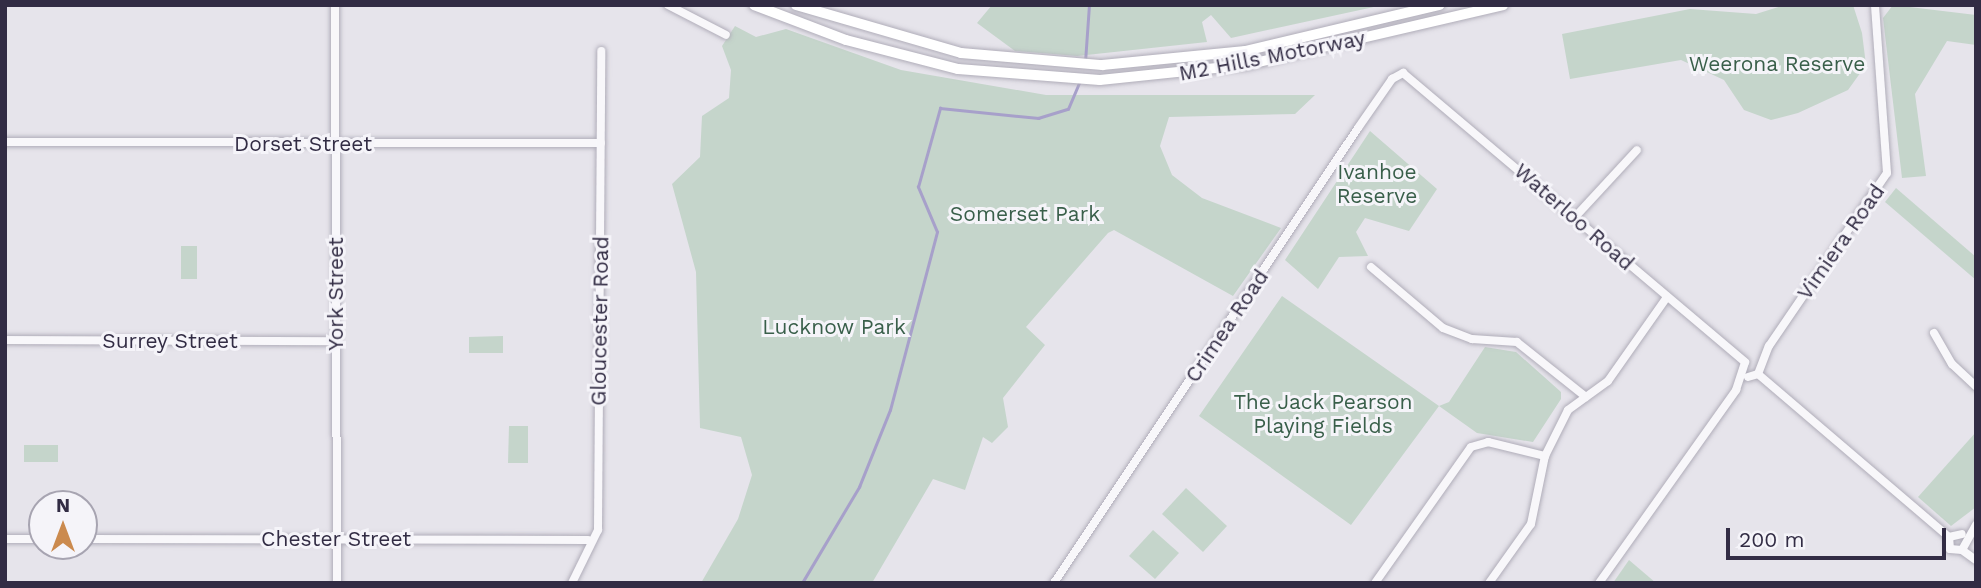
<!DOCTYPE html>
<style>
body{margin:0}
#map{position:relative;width:1981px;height:588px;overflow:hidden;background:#e6e4eb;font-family:"Work Sans",sans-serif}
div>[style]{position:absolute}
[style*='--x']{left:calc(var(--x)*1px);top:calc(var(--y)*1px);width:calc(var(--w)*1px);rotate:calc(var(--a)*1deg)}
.green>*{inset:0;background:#c5d5cb}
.stream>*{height:2.5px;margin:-1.25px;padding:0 1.25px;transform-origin:1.25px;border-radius:1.25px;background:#a7a0ca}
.roads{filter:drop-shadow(0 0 2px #b0adb9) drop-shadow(0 0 2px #b0adb9)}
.minor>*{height:8px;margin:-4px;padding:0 4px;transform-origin:4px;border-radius:4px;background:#f8f7fa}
.highway>*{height:10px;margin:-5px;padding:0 5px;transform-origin:5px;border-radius:5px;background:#fff}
span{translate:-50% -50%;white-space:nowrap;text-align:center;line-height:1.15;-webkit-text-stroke:6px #f5f4f9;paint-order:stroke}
.street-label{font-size:21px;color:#322c44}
.park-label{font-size:21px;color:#395f4a}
.frame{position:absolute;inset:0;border:7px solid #322c44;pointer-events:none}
.north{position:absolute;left:28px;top:490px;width:70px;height:70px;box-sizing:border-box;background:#f5f4f9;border:2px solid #a7a4b1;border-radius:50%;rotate:0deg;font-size:19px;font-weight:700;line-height:28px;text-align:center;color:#322c44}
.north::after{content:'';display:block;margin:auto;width:24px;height:32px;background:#cb8a4e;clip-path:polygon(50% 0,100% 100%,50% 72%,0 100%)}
.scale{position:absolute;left:1726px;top:528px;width:220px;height:32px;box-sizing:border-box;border:4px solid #322c44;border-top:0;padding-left:9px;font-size:21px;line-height:24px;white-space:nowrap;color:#322c44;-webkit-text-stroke:5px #f5f4f9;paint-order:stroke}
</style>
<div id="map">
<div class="green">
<div style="clip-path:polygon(992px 5px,1383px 5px,1231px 38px,1211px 15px,1202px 22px,1207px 42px,1077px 56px,1015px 51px,977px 23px)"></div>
<div style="clip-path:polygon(1785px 5px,1853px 5px,1862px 33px,1866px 65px,1848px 90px,1798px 113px,1771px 120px,1744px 110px,1724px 80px,1681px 60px,1570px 79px,1562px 34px,1690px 9px,1756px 14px)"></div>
<div style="clip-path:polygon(1893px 5px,1976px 15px,1976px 45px,1947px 41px,1915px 94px,1926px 176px,1902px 178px,1883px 18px)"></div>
<div style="clip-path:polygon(735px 26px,756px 37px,786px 29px,901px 70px,1046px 95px,1315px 95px,1295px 114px,1169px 117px,1160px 146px,1172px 175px,1202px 198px,1281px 228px,1233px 296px,1114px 230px,1108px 233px,1026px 327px,1045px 345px,1003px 398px,1008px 427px,992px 443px,983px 437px,965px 490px,933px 479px,872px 583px,701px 583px,738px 519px,752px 475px,741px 437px,700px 428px,696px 272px,672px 184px,700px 157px,702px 116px,729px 98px,731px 70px,722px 46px)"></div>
<div style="clip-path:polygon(1370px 131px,1437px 189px,1409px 231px,1365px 218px,1356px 232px,1368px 256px,1339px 257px,1318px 289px,1285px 260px)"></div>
<div style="clip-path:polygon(1896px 188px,1976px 257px,1976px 280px,1885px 202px)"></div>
<div style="clip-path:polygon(181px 246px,197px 246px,197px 279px,181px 279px)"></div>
<div style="clip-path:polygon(1282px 296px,1439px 406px,1449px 402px,1485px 347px,1516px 352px,1561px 392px,1561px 399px,1533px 442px,1477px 433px,1439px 406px,1351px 525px,1199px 416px)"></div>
<div style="clip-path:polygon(503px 336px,503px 353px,469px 353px,469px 337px)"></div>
<div style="clip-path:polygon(509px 426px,528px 426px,528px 463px,508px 463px)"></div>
<div style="clip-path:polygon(1976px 432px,1976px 507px,1951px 526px,1918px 497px)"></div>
<div style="clip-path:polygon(24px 445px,58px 445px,58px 462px,24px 462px)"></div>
<div style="clip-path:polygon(1186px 488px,1227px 526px,1203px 552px,1162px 514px)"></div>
<div style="clip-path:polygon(1153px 530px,1179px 553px,1155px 579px,1129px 556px)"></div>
<div style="clip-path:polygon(1629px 560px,1656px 583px,1613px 583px)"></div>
</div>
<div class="stream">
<div style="--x:1085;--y:62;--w:57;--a:-86"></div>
<div style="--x:802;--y:583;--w:112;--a:-59.3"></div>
<div style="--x:859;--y:487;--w:83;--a:-68.1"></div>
<div style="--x:890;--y:410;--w:184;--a:-75.2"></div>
<div style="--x:937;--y:232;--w:49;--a:-112.9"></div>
<div style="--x:918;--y:187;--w:82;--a:-74.4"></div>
<div style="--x:940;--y:108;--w:99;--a:5.8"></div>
<div style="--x:1038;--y:118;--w:31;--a:-17"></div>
<div style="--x:1068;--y:109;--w:30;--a:-67"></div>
</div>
<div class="roads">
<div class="minor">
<div style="--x:335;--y:5;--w:578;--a:89.8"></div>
<div style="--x:668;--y:5;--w:65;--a:27.3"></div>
<div style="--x:5;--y:142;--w:596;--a:0.1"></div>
<div style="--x:1575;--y:217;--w:91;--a:-47.2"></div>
<div style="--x:1371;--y:267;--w:94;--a:40.3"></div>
<div style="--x:1443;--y:328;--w:31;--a:21"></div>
<div style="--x:1472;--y:339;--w:45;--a:3.8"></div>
<div style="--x:1517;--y:342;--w:88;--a:38.6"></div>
<div style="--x:1934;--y:333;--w:36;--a:60"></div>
<div style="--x:1952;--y:364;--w:33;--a:43"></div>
<div style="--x:5;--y:340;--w:331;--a:0.2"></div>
<div style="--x:1758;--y:374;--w:30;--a:-69"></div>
<div style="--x:1769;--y:346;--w:209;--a:-55.7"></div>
<div style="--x:1887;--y:173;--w:168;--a:-94.1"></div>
<div style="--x:1758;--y:374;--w:251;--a:40.5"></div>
<div style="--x:1748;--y:377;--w:10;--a:-17"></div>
<div style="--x:1949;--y:537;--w:12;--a:85"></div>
<div style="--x:1950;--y:549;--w:12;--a:5"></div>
<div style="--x:1949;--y:537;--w:13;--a:-13"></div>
<div style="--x:5;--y:539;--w:37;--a:0"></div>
<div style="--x:84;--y:539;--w:504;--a:0.11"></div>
<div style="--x:1962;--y:550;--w:29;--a:-61"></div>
<div style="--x:1962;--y:550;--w:17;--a:36"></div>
<div style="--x:572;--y:583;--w:59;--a:-63.9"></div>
<div style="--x:598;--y:530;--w:479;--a:-89.6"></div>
<div style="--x:1054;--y:583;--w:547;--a:-56.25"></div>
<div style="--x:1358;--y:128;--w:60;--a:-55.2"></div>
<div style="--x:1392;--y:79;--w:13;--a:-29"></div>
<div style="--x:1403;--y:73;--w:448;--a:40.2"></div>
<div style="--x:1375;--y:583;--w:166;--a:-54.8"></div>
<div style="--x:1471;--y:447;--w:18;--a:-16"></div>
<div style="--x:1488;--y:442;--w:59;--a:13.8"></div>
<div style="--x:1489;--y:583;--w:72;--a:-54.6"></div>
<div style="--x:1531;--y:524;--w:69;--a:-78.4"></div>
<div style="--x:1545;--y:456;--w:51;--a:-63.4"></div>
<div style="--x:1568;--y:410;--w:49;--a:-35.9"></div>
<div style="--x:1608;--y:381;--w:103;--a:-54.9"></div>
<div style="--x:1599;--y:583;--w:237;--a:-54.6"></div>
<div style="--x:1736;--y:390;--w:29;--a:-72"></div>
</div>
<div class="highway">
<div style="--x:754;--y:5;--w:98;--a:20.8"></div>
<div style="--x:846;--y:40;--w:116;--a:14.5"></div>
<div style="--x:958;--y:69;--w:142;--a:4.4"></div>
<div style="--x:1100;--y:80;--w:147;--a:-5.9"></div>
<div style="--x:1246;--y:65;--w:264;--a:-13.1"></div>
<div style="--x:796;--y:5;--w:172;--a:16.2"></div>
<div style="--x:961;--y:53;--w:142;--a:4.9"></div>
<div style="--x:1102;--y:65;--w:144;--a:-5.6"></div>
<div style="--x:1245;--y:51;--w:200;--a:-13.3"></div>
</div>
</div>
<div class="street-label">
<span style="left:1272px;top:56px;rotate:-11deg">M2 Hills Motorway</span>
<span style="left:303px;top:144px">Dorset Street</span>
<span style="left:1574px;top:217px;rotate:41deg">Waterloo Road</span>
<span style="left:1841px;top:242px;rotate:-55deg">Vimiera Road</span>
<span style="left:336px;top:294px;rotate:-90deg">York Street</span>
<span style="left:600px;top:321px;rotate:-89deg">Gloucester Road</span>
<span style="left:1227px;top:326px;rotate:-56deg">Crimea Road</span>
<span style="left:170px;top:341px">Surrey Street</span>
<span style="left:336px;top:539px">Chester Street</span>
</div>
<div class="park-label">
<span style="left:1777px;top:64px">Weerona Reserve</span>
<span style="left:1377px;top:184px">Ivanhoe<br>Reserve</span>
<span style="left:1025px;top:214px">Somerset Park</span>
<span style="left:834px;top:327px">Lucknow Park</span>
<span style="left:1323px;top:414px">The Jack Pearson<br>Playing Fields</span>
</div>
<div class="frame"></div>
<div class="north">N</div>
<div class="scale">200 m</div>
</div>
